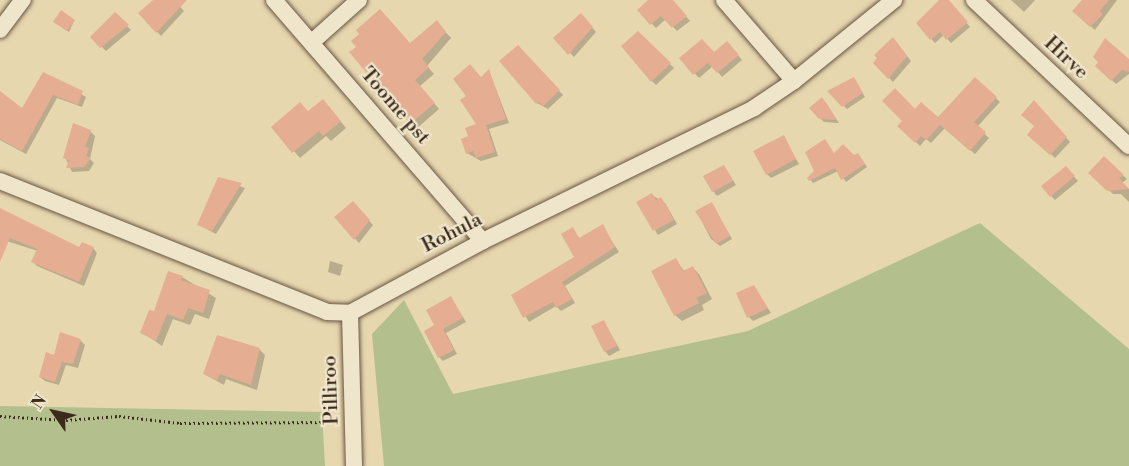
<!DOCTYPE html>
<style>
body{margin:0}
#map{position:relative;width:1129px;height:466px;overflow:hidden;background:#e7d7af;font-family:"Libre Bodoni",serif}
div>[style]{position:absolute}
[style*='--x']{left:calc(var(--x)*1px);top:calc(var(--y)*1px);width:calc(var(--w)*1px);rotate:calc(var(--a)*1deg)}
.green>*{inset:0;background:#b3bf8c}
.shadow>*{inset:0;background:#0003}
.building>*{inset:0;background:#e5ae92}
.path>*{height:3px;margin-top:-1.5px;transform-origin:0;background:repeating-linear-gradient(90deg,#3c2b1d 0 1.5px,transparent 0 4.5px)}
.roads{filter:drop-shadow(0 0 2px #675642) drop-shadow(0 0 2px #675642)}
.minor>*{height:16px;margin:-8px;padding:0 8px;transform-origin:8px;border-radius:8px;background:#efe5cb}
span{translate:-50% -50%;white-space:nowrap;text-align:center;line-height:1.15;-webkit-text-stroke:4.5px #efe5cb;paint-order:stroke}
.street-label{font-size:20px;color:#3c2b1d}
.north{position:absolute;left:24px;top:382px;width:60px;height:60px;-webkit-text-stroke:4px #efe5cb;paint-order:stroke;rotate:304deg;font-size:16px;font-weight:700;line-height:24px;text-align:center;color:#3c2b1d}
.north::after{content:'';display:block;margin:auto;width:21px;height:27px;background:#3c2b1d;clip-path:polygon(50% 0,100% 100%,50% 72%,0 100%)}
</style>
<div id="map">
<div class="green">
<div style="clip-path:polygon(980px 223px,1129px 349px,1129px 466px,384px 466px,372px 334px,404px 300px,453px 394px,748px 331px)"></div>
<div style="clip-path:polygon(0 406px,322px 412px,325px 466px,0 466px)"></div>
</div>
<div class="shadow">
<div style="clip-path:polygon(155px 0,174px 0,184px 11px,161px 36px,140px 13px)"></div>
<div style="clip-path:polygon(650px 0,672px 0,690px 21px,677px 31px,666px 19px,656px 28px,639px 10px)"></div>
<div style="clip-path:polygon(942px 0,947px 0,970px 27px,951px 43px,944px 35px,935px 43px,918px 24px)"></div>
<div style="clip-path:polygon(1011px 0,1035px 0,1024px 12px)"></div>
<div style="clip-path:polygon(1084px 0,1117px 0,1095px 30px,1078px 15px)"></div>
<div style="clip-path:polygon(115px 14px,131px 30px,106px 51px,92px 37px)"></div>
<div style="clip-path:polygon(581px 15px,596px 32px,574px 57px,555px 38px)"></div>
<div style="clip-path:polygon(74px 21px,69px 32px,57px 23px)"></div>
<div style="clip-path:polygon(442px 28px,451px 38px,427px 66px,434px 74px,420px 86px,439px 109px,416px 129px,411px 123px,411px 45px)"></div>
<div style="clip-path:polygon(638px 33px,674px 68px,656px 85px,652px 81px)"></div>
<div style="clip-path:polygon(897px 43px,911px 61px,893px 82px,875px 63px)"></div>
<div style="clip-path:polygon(518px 47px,563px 95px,548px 109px,537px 103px)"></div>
<div style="clip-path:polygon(731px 47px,742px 60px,722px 77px,713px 66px,699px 78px,681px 58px,714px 54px)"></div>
<div style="clip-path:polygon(1129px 61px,1129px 74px,1116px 84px,1097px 66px)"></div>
<div style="clip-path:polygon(489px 71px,509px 123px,489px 129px,498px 156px,481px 161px,467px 153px,470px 137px,479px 125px,468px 96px)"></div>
<div style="clip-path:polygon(44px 74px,86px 97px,82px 107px,57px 98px,26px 154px,0 140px,0 93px,23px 110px)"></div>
<div style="clip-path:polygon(854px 79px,865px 97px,847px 109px,829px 92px)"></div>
<div style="clip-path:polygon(975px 79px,1000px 102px,977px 127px,989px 138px,975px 154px,945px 128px,931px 143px,926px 139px,920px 146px,899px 126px,915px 111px,938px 119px)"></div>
<div style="clip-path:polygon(822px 99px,826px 103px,839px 123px,824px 122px,820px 118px)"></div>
<div style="clip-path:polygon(1038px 106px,1070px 142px,1055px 158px,1029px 134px,1036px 126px)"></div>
<div style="clip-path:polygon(329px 107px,346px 128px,331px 141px,326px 136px,300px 158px,273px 127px)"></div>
<div style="clip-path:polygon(90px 131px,95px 136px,90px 159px,94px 163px,89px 171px,72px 172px,65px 157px)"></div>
<div style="clip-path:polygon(783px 137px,799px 164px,771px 178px,767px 174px)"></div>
<div style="clip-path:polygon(835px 155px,861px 158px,867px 167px,846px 182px,838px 171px,813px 183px,809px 178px)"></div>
<div style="clip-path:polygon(1104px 158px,1127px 179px,1122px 183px,1129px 189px,1129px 202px,1121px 194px,1113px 194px,1090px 173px)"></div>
<div style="clip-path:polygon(724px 166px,736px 185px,717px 196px,713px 191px)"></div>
<div style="clip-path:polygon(1070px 172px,1078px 181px,1055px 200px,1051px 196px)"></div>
<div style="clip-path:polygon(219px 179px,245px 188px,216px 234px,199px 225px)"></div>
<div style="clip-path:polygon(652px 195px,665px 203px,677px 224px,658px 235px,638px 202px)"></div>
<div style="clip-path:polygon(712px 204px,732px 239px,720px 246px,711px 239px,697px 212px)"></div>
<div style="clip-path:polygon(357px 207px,373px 225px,359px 243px,336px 218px)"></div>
<div style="clip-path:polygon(0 209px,80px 249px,93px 248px,97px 253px,84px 286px,37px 266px,33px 262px,38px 251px,0 239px)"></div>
<div style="clip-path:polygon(602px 226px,619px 252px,565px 286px,575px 303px,561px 311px,556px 306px,529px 322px,513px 296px,576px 257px,572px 229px,580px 239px)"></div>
<div style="clip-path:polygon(676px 260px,685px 272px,693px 268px,699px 274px,712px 299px,702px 305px,704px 310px,682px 321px,675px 315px)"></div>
<div style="clip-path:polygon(330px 261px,343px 265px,340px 276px,328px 272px)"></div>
<div style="clip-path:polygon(182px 277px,216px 298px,209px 319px,195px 314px,190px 325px,173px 319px,162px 346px,142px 332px)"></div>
<div style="clip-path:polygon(754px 287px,771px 313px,753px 321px,749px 317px)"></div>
<div style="clip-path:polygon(451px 298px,466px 322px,446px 333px,457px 354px,443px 361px,439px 357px,436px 326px)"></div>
<div style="clip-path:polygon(604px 322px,620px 350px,609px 356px,605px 351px)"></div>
<div style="clip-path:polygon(80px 340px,85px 345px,78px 368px,66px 365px,59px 385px,45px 381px,40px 377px)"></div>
<div style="clip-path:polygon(259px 349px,265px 355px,257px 390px,226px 379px,224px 385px,204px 374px)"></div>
</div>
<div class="building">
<div style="clip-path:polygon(153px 0,187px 0,156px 33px,138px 13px)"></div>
<div style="clip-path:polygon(648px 0,673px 0,687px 16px,672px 28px,661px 16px,650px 25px,637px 10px)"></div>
<div style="clip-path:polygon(939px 0,949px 0,968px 22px,946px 40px,940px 32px,930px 40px,916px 23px)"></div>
<div style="clip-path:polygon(1082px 0,1109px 0,1100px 11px,1103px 14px,1090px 27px,1072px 11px)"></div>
<div style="clip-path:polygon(380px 9px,410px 43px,437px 20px,446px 32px,422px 59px,429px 67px,415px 80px,435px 103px,410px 124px,349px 52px,356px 47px,351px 41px,359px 34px,356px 30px)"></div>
<div style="clip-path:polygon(61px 10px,75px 20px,67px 31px,53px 22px)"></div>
<div style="clip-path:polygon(115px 12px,129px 25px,100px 48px,90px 37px)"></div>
<div style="clip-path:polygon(581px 13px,593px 27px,568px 55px,553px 38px)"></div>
<div style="clip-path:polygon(638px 31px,671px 63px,651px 82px,621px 46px)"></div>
<div style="clip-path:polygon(893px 37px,907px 56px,888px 79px,873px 63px,877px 58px,874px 55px)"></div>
<div style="clip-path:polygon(1105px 38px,1129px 59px,1129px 72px,1122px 70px,1111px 81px,1095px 66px,1098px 62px,1093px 57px)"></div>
<div style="clip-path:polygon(702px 39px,714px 52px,727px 41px,739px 55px,717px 73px,708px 63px,693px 75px,679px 58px)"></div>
<div style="clip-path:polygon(518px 45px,560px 90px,543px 106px,539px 102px,536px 104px,499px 61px)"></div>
<div style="clip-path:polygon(470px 64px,481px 77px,489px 69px,506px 119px,486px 125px,495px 152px,476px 158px,473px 151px,466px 154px,461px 139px,468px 136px,465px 128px,476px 124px,460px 100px,466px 96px,453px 79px)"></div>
<div style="clip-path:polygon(43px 72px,83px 91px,78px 105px,53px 95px,22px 151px,0 139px,0 91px,22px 108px)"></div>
<div style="clip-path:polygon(854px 77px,863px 93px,842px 107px,827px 91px)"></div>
<div style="clip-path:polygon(975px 77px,997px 97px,974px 122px,986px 132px,970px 151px,940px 125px,926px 140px,921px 136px,915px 143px,897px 126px,902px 121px,882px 101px,895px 88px,915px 109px,921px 102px,938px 117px)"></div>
<div style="clip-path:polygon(822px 97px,837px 120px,819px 119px,809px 108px)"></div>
<div style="clip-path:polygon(323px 99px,341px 121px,323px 136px,319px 131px,292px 153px,271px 127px,300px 102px,308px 111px)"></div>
<div style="clip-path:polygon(1034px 100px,1067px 137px,1050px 155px,1027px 135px,1034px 126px,1021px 115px)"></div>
<div style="clip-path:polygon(73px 123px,91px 130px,85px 147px,89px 148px,86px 156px,91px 158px,84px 167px,66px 168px,69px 160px,63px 158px)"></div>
<div style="clip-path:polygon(784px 135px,796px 159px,766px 175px,753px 151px)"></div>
<div style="clip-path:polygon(825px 139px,834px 153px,843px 144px,854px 155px,858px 153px,865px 164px,841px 180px,835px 168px,809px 181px,807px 178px,814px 171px,805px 152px)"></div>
<div style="clip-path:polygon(1104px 156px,1124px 175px,1119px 178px,1129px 189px,1107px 191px,1088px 173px)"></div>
<div style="clip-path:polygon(724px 165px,733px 181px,712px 192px,703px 176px)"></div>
<div style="clip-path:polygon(1066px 166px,1075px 176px,1050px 197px,1041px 186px)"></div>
<div style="clip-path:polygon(218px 177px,242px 183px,212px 231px,197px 225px)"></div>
<div style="clip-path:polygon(652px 193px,656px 200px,661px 197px,674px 220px,653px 231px,636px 202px)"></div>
<div style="clip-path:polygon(353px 201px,370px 220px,354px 240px,334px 217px)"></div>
<div style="clip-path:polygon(712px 202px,730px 236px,716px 244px,695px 211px)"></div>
<div style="clip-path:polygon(0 208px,79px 247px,82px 242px,94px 247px,79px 282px,31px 262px,37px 249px,10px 238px,0 262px)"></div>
<div style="clip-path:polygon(603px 224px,615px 247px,562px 282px,572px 299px,556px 308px,553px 302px,523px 318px,511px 295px,574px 257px,561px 234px,573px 227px,579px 238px)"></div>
<div style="clip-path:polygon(676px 258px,683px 271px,693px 266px,707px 293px,696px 298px,699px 303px,674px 316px,651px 271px)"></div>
<div style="clip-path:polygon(168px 271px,183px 276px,181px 280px,210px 290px,203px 313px,188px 308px,183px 320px,167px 314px,156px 341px,140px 333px,149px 310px,154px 311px)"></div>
<div style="clip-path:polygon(754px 285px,768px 308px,747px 318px,736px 293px)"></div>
<div style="clip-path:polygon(451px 296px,463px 318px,443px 329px,454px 350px,438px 358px,424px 331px,434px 325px,426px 310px)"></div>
<div style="clip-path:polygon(604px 320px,617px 346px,604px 352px,591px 326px)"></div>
<div style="clip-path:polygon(60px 332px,81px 339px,73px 364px,62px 362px,55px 382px,39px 377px,46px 352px,54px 355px)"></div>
<div style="clip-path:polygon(217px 335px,260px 348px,251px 385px,220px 374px,217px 380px,203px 374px)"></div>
</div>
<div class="path">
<div style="--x:0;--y:416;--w:66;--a:3.5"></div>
<div style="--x:66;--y:420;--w:53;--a:-4.3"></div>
<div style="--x:119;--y:416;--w:61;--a:6.5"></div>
<div style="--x:180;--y:423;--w:156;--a:-0.4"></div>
</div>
<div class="roads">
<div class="minor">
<div style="--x:274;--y:0;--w:319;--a:49.1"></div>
<div style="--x:724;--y:0;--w:107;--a:49.2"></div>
<div style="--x:974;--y:0;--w:213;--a:43.3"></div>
<div style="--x:0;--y:30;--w:38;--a:-53"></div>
<div style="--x:312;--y:42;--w:63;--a:-41.8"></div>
<div style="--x:0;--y:181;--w:352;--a:21.8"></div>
<div style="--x:327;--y:312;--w:23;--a:2"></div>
<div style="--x:350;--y:313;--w:151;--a:-28.4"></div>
<div style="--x:483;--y:241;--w:302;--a:-26.1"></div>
<div style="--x:754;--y:108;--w:48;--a:-34"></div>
<div style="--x:794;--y:81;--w:129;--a:-39"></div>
<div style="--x:350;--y:313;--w:153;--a:88.5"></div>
</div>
</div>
<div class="street-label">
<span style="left:1066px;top:58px;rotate:43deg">Hirve</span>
<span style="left:395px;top:106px;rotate:49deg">Toome pst</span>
<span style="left:452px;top:233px;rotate:-27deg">Rohula</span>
<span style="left:331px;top:390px;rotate:-92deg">Pilliroo</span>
</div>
<div class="north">N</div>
</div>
